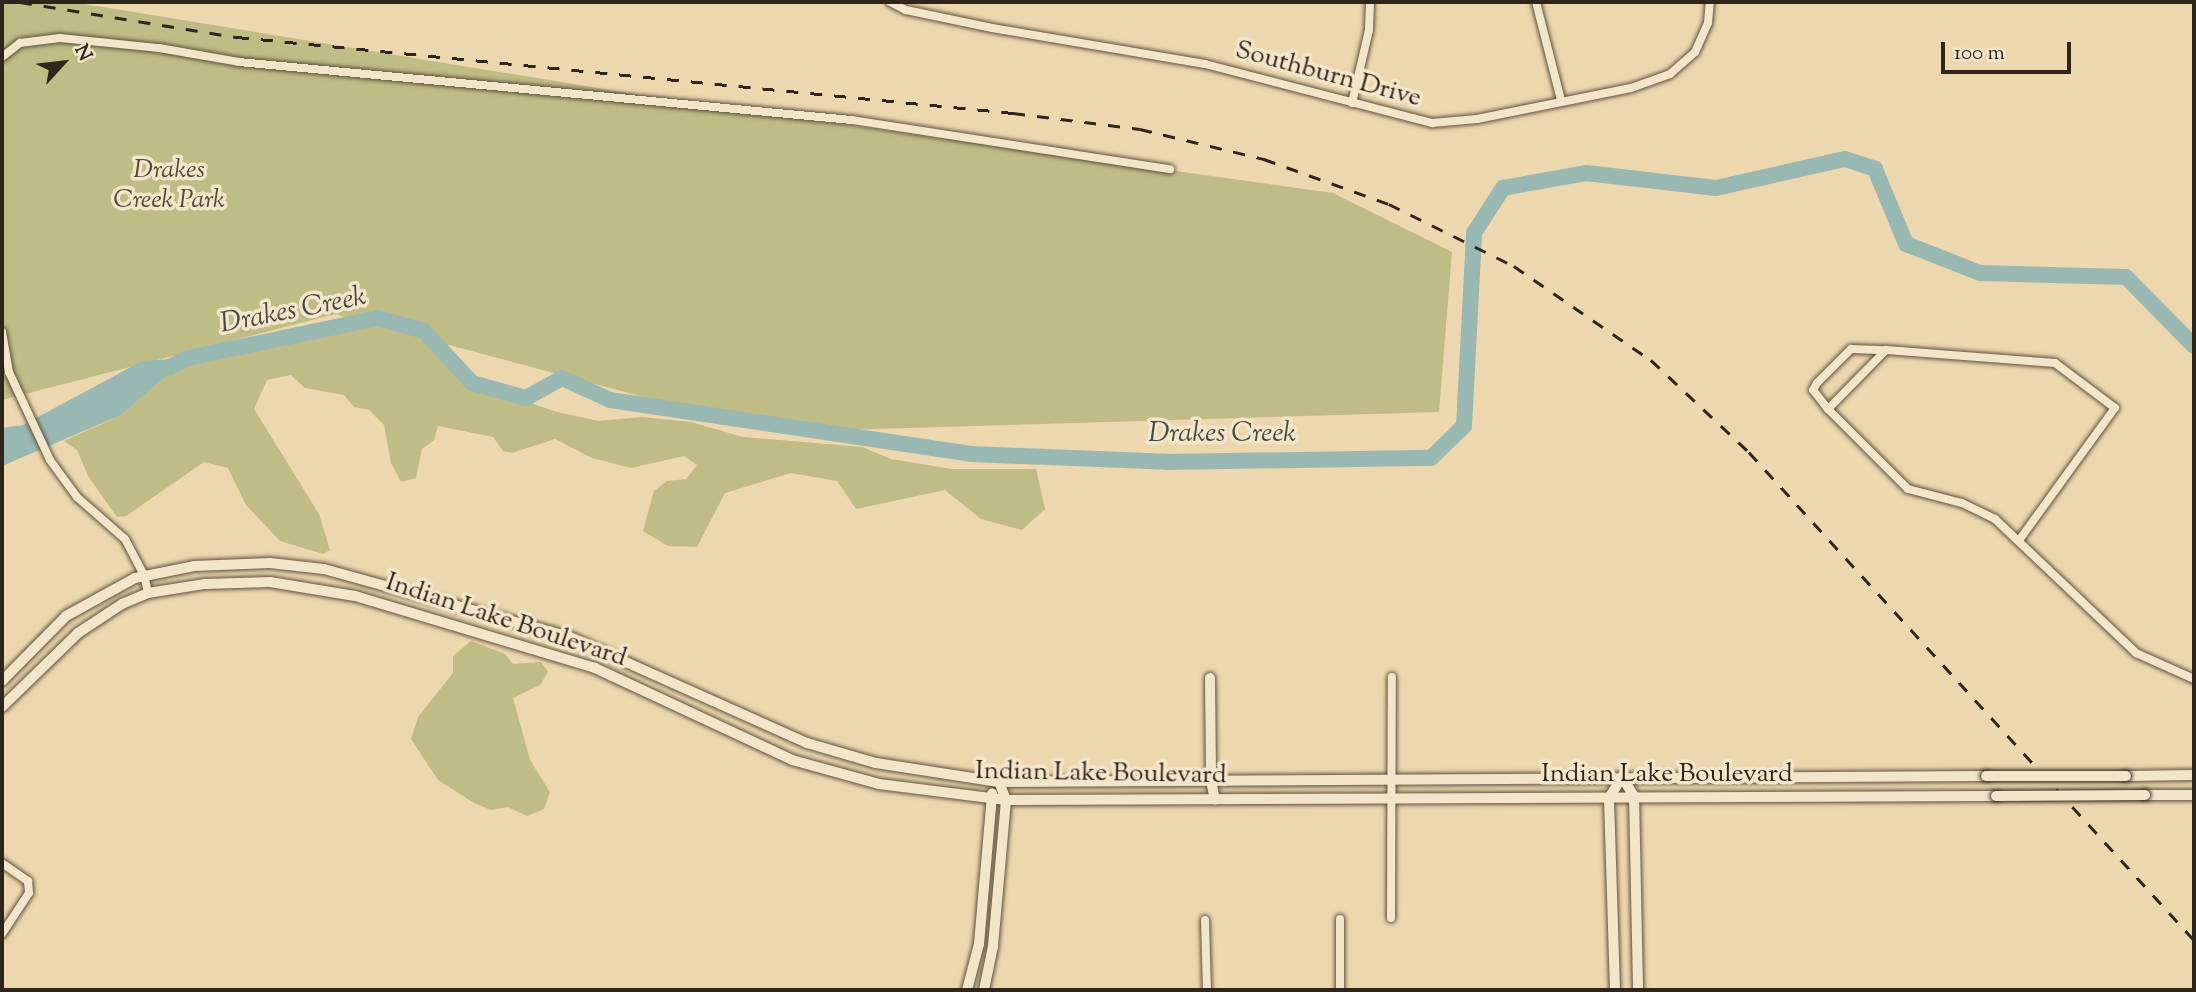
<!DOCTYPE html>
<style>
body{margin:0}
#map{position:relative;width:2196px;height:992px;overflow:hidden;background:#edd7ae;font-family:"Sorts Mill Goudy",serif}
div>[style]{position:absolute}
[style*='--x']{left:calc(var(--x)*1px);top:calc(var(--y)*1px);width:calc(var(--w)*1px);rotate:calc(var(--a)*1deg)}
.green>*{inset:0;background:#bfbc85}
.water>*{inset:0;background:#9ab8b2}
.river>*{height:16px;margin:-8px;padding:0 8px;transform-origin:8px;border-radius:8px;background:#9ab8b2}
.roads{filter:drop-shadow(0 0 2px #5f5240) drop-shadow(0 0 2px #5f5240)}
.street>*{height:8px;margin:-4px;padding:0 4px;transform-origin:4px;border-radius:4px;background:#f3e5ca}
.secondary>*{height:10px;margin:-5px;padding:0 5px;transform-origin:5px;border-radius:5px;background:#f3e5ca}
.rail>*{height:2.5px;margin-top:-1.25px;transform-origin:0;background:repeating-linear-gradient(90deg,#30251b 0 12px,transparent 0 24px)}
.bridges{filter:drop-shadow(0 0 2px #30251b) drop-shadow(0 0 2px #30251b)}
.secondary-bridge>*{height:10px;margin:-5px;padding:0 5px;transform-origin:5px;border-radius:5px;background:#f3e5ca}
span{translate:-50% -50%;white-space:nowrap;text-align:center;line-height:1.15;-webkit-text-stroke:7px #f3e5ca;paint-order:stroke}
.street-label{font-size:26px;color:#30251b}
.park-label{font-size:26px;color:#544b36;font-style:italic}
.water-label{font-size:28px;color:#4a4a41;font-style:italic}
.frame{position:absolute;inset:0;border:4px solid #30251b;pointer-events:none}
.north{position:absolute;left:28px;top:28px;width:70px;height:70px;-webkit-text-stroke:5px #f3e5ca;paint-order:stroke;rotate:63deg;font-size:19px;font-weight:700;line-height:28px;text-align:center;color:#30251b}
.north::after{content:'';display:block;margin:auto;width:24px;height:32px;background:#30251b;clip-path:polygon(50% 0,100% 100%,50% 72%,0 100%)}
.scale{position:absolute;left:1941px;top:42px;width:130px;height:32px;box-sizing:border-box;border:4px solid #30251b;border-top:0;padding-left:9px;font-size:21px;line-height:24px;white-space:nowrap;color:#30251b;-webkit-text-stroke:5px #f3e5ca;paint-order:stroke}
</style>
<div id="map">
<div class="green">
<div style="clip-path:polygon(2px 2px,72px 2px,683px 102px,1333px 193px,1452px 252px,1439px 412px,774px 432px,434px 341px,472px 383px,557px 412px,599px 421px,642px 417px,691px 422px,743px 437px,862px 447px,891px 459px,952px 469px,1036px 469px,1045px 509px,1022px 530px,981px 519px,945px 490px,856px 509px,837px 481px,791px 473px,725px 493px,697px 547px,668px 546px,643px 531px,654px 491px,667px 481px,686px 479px,697px 465px,684px 456px,631px 468px,592px 458px,555px 439px,512px 453px,503px 451px,493px 437px,438px 426px,434px 440px,422px 449px,416px 478px,401px 482px,391px 463px,384px 425px,369px 410px,354px 407px,344px 395px,305px 388px,291px 375px,267px 380px,254px 409px,319px 514px,330px 550px,323px 554px,280px 541px,246px 505px,228px 468px,204px 462px,126px 516px,117px 517px,88px 476px,77px 450px,64px 441px,121px 415px,188px 358px,361px 322px,335px 314px,2px 400px)"></div>
<div style="clip-path:polygon(471px 641px,505px 654px,513px 664px,541px 662px,548px 672px,540px 685px,513px 698px,530px 760px,550px 792px,544px 809px,527px 816px,508px 807px,491px 810px,474px 803px,438px 780px,411px 739px,418px 717px,453px 673px,453px 656px)"></div>
</div>
<div class="water">
<div style="clip-path:polygon(188px 358px,121px 415px,2px 466px,2px 428px,23px 425px,142px 361px)"></div>
</div>
<div class="river">
<div style="--x:170;--y:367;--w:20;--a:-27"></div>
<div style="--x:188;--y:358;--w:194;--a:-11.9"></div>
<div style="--x:378;--y:318;--w:48;--a:15.8"></div>
<div style="--x:424;--y:331;--w:71;--a:47.3"></div>
<div style="--x:472;--y:383;--w:56;--a:15.5"></div>
<div style="--x:526;--y:398;--w:41;--a:-29.1"></div>
<div style="--x:562;--y:378;--w:53;--a:24.6"></div>
<div style="--x:610;--y:400;--w:365;--a:8.5"></div>
<div style="--x:971;--y:454;--w:196;--a:2.3"></div>
<div style="--x:1167;--y:462;--w:264;--a:-0.9"></div>
<div style="--x:1431;--y:458;--w:46;--a:-44.1"></div>
<div style="--x:1464;--y:426;--w:193;--a:-87"></div>
<div style="--x:1474;--y:233;--w:54;--a:-57.2"></div>
<div style="--x:1503;--y:188;--w:84;--a:-10.2"></div>
<div style="--x:1586;--y:173;--w:131;--a:6.6"></div>
<div style="--x:1716;--y:188;--w:132;--a:-12.7"></div>
<div style="--x:1845;--y:159;--w:32;--a:18"></div>
<div style="--x:1875;--y:169;--w:81;--a:67.5"></div>
<div style="--x:1906;--y:244;--w:79;--a:21.4"></div>
<div style="--x:1980;--y:273;--w:146;--a:1.6"></div>
<div style="--x:2126;--y:277;--w:97;--a:45.4"></div>
</div>
<div class="roads">
<div class="street">
<div style="--x:890;--y:2;--w:18;--a:27"></div>
<div style="--x:906;--y:10;--w:88;--a:11.8"></div>
<div style="--x:992;--y:28;--w:216;--a:9.6"></div>
<div style="--x:1205;--y:64;--w:235;--a:14.6"></div>
<div style="--x:1432;--y:123;--w:45;--a:-5.1"></div>
<div style="--x:1477;--y:119;--w:157;--a:-11.4"></div>
<div style="--x:1631;--y:88;--w:41;--a:-19.7"></div>
<div style="--x:1670;--y:74;--w:33;--a:-41"></div>
<div style="--x:1695;--y:52;--w:32;--a:-66"></div>
<div style="--x:1708;--y:23;--w:21;--a:-85"></div>
<div style="--x:1536;--y:2;--w:101;--a:75.7"></div>
<div style="--x:2;--y:57;--w:23;--a:-38"></div>
<div style="--x:20;--y:43;--w:40;--a:-7.1"></div>
<div style="--x:60;--y:38;--w:100;--a:5.8"></div>
<div style="--x:159;--y:48;--w:81;--a:9.9"></div>
<div style="--x:239;--y:62;--w:616;--a:5.41"></div>
<div style="--x:852;--y:120;--w:322;--a:8.8"></div>
<div style="--x:1352;--y:103;--w:75;--a:-76.9"></div>
<div style="--x:1369;--y:30;--w:28;--a:-88"></div>
<div style="--x:2;--y:332;--w:41;--a:80.1"></div>
<div style="--x:9;--y:372;--w:97;--a:65"></div>
<div style="--x:50;--y:460;--w:46;--a:53.9"></div>
<div style="--x:77;--y:497;--w:64;--a:41.2"></div>
<div style="--x:125;--y:539;--w:41;--a:62.2"></div>
<div style="--x:144;--y:575;--w:18;--a:77"></div>
<div style="--x:1828;--y:409;--w:24;--a:-128"></div>
<div style="--x:1813;--y:390;--w:8;--a:-60"></div>
<div style="--x:1817;--y:383;--w:48;--a:-45"></div>
<div style="--x:1851;--y:349;--w:35;--a:2"></div>
<div style="--x:2020;--y:539;--w:162;--a:-54.1"></div>
<div style="--x:2115;--y:408;--w:75;--a:-143.1"></div>
<div style="--x:2055;--y:363;--w:169;--a:-175.6"></div>
<div style="--x:1886;--y:350;--w:83;--a:134.5"></div>
<div style="--x:1828;--y:409;--w:113;--a:45"></div>
<div style="--x:1908;--y:489;--w:56;--a:14.5"></div>
<div style="--x:1962;--y:503;--w:37;--a:26"></div>
<div style="--x:1995;--y:519;--w:195;--a:43.5"></div>
<div style="--x:2136;--y:653;--w:64;--a:24.1"></div>
<div style="--x:2;--y:863;--w:32;--a:35"></div>
<div style="--x:28;--y:881;--w:12;--a:85"></div>
<div style="--x:29;--y:893;--w:49;--a:123.4"></div>
<div style="--x:1391;--y:918;--w:241;--a:-89.8"></div>
<div style="--x:1340;--y:919;--w:71;--a:90"></div>
<div style="--x:1205;--y:920;--w:70;--a:88.4"></div>
</div>
<div class="secondary">
<div style="--x:1210;--y:678;--w:103;--a:89.4"></div>
<div style="--x:1211;--y:781;--w:19;--a:78"></div>
<div style="--x:2;--y:681;--w:91;--a:-45.4"></div>
<div style="--x:66;--y:616;--w:79;--a:-28.8"></div>
<div style="--x:135;--y:578;--w:60;--a:-11.5"></div>
<div style="--x:194;--y:566;--w:76;--a:-2.3"></div>
<div style="--x:270;--y:563;--w:54;--a:6.3"></div>
<div style="--x:324;--y:569;--w:255;--a:15.5"></div>
<div style="--x:570;--y:637;--w:260;--a:24.1"></div>
<div style="--x:807;--y:743;--w:72;--a:16.2"></div>
<div style="--x:876;--y:763;--w:124;--a:8.8"></div>
<div style="--x:999;--y:782;--w:987;--a:-0.35"></div>
<div style="--x:2;--y:707;--w:106;--a:-44.2"></div>
<div style="--x:78;--y:633;--w:53;--a:-33.4"></div>
<div style="--x:122;--y:604;--w:28;--a:-23"></div>
<div style="--x:148;--y:593;--w:58;--a:-9"></div>
<div style="--x:205;--y:584;--w:65;--a:-1.8"></div>
<div style="--x:270;--y:582;--w:86;--a:9.4"></div>
<div style="--x:355;--y:596;--w:251;--a:16.7"></div>
<div style="--x:595;--y:668;--w:217;--a:25"></div>
<div style="--x:792;--y:760;--w:90;--a:15.4"></div>
<div style="--x:879;--y:784;--w:128;--a:7.2"></div>
<div style="--x:1006;--y:800;--w:990;--a:-0.23"></div>
<div style="--x:2126;--y:776;--w:68;--a:-0.8"></div>
<div style="--x:1622;--y:777;--w:22;--a:58"></div>
<div style="--x:1634;--y:796;--w:194;--a:88.8"></div>
<div style="--x:2145;--y:795;--w:49;--a:0"></div>
<div style="--x:967;--y:990;--w:48;--a:-75.4"></div>
<div style="--x:979;--y:944;--w:151;--a:-85"></div>
<div style="--x:984;--y:990;--w:45;--a:-78.4"></div>
<div style="--x:993;--y:946;--w:147;--a:-84.9"></div>
<div style="--x:1006;--y:800;--w:19;--a:-111"></div>
<div style="--x:1615;--y:990;--w:192;--a:-91.8"></div>
<div style="--x:1609;--y:798;--w:25;--a:-58"></div>
</div>
</div>
<div class="rail">
<div style="--x:20;--y:2;--w:220;--a:9.2"></div>
<div style="--x:237;--y:37;--w:780;--a:5.59"></div>
<div style="--x:1013;--y:113;--w:128;--a:7.2"></div>
<div style="--x:1140;--y:129;--w:128;--a:13.6"></div>
<div style="--x:1264;--y:159;--w:133;--a:19.8"></div>
<div style="--x:1389;--y:204;--w:140;--a:26.4"></div>
<div style="--x:1514;--y:266;--w:166;--a:34.5"></div>
<div style="--x:1651;--y:360;--w:134;--a:43.2"></div>
<div style="--x:1749;--y:452;--w:660;--a:47.64"></div>
</div>
<div class="bridges">
<div class="secondary-bridge">
<div style="--x:1986;--y:776;--w:140;--a:0"></div>
<div style="--x:1996;--y:796;--w:149;--a:-0.4"></div>
</div>
</div>
<div class="street-label">
<span style="left:1328px;top:75px;rotate:15deg">Southburn Drive</span>
<span style="left:506px;top:621px;rotate:18deg">Indian Lake Boulevard</span>
<span style="left:1101px;top:774px;rotate:1deg">Indian Lake Boulevard</span>
<span style="left:1667px;top:775px">Indian Lake Boulevard</span>
</div>
<div class="park-label">
<span style="left:169px;top:186px">Drakes<br>Creek Park</span>
</div>
<div class="water-label">
<span style="left:293px;top:311px;rotate:-11deg">Drakes Creek</span>
<span style="left:1222px;top:434px">Drakes Creek</span>
</div>
<div class="frame"></div>
<div class="north">N</div>
<div class="scale">100 m</div>
</div>
